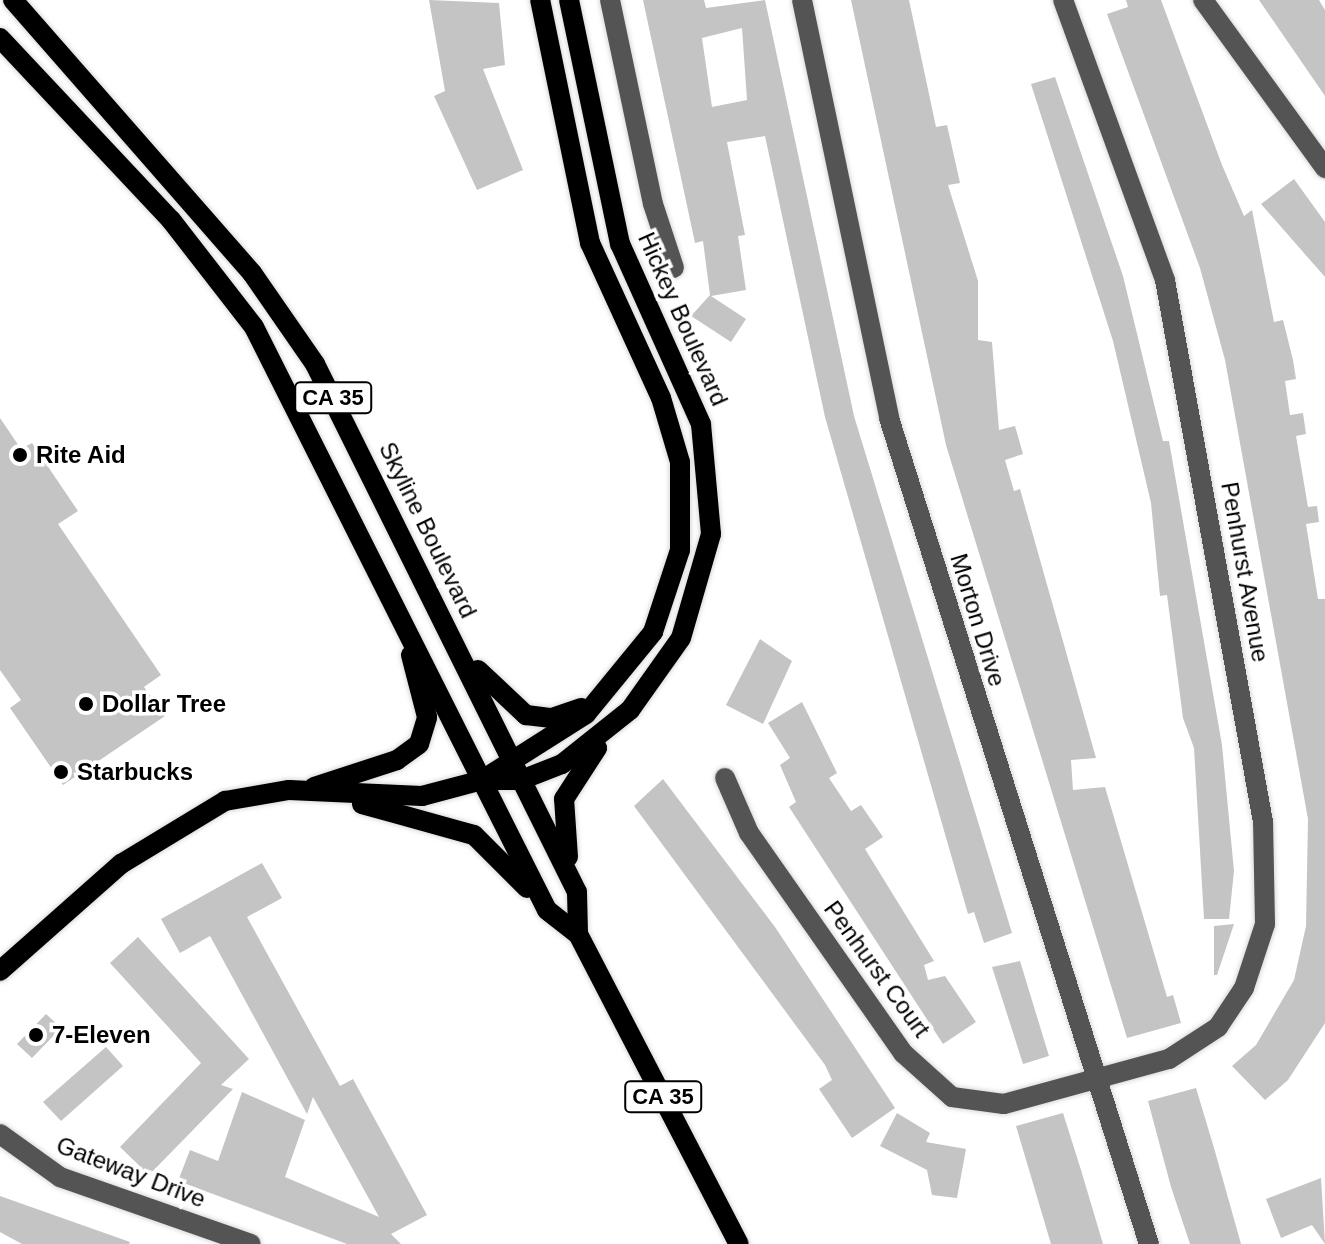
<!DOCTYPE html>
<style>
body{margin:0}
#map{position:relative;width:1325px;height:1244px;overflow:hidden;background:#fff;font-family:Helvetica,sans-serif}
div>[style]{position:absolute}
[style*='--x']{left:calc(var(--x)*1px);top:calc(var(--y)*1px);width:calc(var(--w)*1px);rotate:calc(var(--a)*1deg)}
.building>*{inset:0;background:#c4c4c4}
.roads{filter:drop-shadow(0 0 2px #dbdbdb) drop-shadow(0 0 2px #dbdbdb)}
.minor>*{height:20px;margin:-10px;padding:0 10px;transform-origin:10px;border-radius:10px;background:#545454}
.major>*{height:20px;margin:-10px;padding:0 10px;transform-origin:10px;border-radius:10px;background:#000}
.dots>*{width:22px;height:22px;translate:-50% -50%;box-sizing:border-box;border:4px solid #fff;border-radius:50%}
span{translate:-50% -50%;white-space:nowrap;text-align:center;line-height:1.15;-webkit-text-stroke:7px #fff;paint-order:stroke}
.shield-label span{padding:2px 6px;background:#fff;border:2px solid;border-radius:6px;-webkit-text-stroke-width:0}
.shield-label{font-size:22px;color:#000;font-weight:700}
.street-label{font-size:24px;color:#000}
.poi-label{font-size:24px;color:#000;font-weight:700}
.left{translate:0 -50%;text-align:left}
</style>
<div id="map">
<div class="building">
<div style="clip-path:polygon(429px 0,499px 3px,505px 65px,483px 69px,523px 170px,477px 190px,434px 96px,445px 91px)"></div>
<div style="clip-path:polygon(evenodd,643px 0,704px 0,706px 8px,765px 0,854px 416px,1012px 933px,984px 943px,974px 912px,968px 914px,825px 417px,765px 136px,727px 142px,745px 235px,738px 236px,746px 290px,711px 296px,746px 319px,731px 342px,691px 316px,710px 295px,703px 241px,695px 243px,643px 0,742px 28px,747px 100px,712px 107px,702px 38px,742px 28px)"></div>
<div style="clip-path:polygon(851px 0,909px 0,936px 127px,947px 125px,956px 165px,960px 183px,948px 185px,978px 281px,978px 340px,992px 342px,999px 430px,1015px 426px,1023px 454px,1005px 460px,1014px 491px,1020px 489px,1096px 758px,1071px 760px,1073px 790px,1105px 787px,1167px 997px,1173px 995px,1181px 1023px,1127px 1038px,946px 445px)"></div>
<div style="clip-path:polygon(1126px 0,1161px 0,1222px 165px,1244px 216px,1252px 210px,1274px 322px,1283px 320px,1293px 360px,1296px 379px,1285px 381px,1290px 415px,1303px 413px,1306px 434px,1296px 436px,1308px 507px,1317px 506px,1319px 522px,1306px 524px,1318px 599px,1325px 599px,1325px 1023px,1288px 1080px,1265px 1100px,1232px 1066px,1256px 1045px,1294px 980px,1306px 926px,1308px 819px,1225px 360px,1200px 268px,1107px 14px,1128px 7px)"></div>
<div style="clip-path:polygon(1259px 0,1319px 0,1325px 10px,1325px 96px)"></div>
<div style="clip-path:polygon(1055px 77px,1123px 276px,1163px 441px,1169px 441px,1222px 745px,1234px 871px,1229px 919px,1204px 919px,1194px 748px,1183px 718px,1167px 595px,1160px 596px,1151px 503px,1113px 341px,1031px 84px)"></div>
<div style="clip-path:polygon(1294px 179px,1325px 222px,1325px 277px,1261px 204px)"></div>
<div style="clip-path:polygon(0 418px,21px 449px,32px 443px,78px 511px,58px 524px,161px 675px,144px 687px,165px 716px,63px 785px,10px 708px,21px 700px,0 670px)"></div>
<div style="clip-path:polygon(760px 639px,792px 661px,763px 724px,726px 705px)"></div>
<div style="clip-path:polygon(802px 702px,837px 773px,829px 778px,851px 811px,861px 805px,883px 837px,865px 849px,934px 961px,924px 965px,928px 980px,945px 976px,976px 1022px,943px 1044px,789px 807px,796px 802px,780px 765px,790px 758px,768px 723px)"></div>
<div style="clip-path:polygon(663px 779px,775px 927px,895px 1108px,852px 1138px,819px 1089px,832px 1080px,825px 1065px,634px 806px)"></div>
<div style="clip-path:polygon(262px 863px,282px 898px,247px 917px,340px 1086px,353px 1079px,427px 1215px,391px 1234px,401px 1244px,347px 1244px,178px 1181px,190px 1150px,218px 1161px,242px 1092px,305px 1120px,285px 1177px,379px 1217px,313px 1097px,307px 1114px,210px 936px,180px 953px,161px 919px)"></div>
<div style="clip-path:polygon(1234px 924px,1217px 975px,1214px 975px,1214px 926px)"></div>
<div style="clip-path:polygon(138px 937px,249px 1059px,221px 1085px,233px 1089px,149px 1175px,120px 1147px,201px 1063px,110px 963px)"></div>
<div style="clip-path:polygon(1020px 961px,1049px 1056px,1023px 1064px,992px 967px)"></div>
<div style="clip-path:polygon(46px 1014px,61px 1028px,32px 1058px,17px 1044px)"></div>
<div style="clip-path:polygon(106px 1047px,123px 1066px,61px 1121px,43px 1102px)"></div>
<div style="clip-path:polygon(1196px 1088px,1214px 1148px,1241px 1244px,1190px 1244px,1171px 1187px,1148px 1101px)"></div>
<div style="clip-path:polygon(897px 1113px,930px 1133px,926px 1142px,966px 1149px,957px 1198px,932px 1195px,927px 1170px,880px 1146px)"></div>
<div style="clip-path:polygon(1063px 1113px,1081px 1170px,1103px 1244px,1051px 1244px,1016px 1126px)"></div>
<div style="clip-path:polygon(1321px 1178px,1325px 1244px,1312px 1225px,1281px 1238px,1266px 1199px)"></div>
<div style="clip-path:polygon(0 1196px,130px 1242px,129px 1244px,22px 1244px,0 1232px)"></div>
</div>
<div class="roads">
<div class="minor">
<div style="--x:610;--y:0;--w:208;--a:78.1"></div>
<div style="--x:653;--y:204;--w:67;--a:71.8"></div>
<div style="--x:802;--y:0;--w:427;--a:78.2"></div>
<div style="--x:889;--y:418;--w:866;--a:72.53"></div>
<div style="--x:1203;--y:0;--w:208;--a:54"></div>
<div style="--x:725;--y:778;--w:60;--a:66.4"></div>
<div style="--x:749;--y:833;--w:269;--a:55"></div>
<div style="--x:903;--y:1053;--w:66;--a:41.9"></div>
<div style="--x:952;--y:1097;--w:52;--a:7.7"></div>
<div style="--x:1004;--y:1104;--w:171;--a:-15.3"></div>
<div style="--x:1169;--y:1059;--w:59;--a:-33.1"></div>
<div style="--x:1218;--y:1027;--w:47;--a:-56.3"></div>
<div style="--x:1244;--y:988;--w:67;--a:-71.8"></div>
<div style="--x:1265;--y:924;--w:102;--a:-91.1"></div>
<div style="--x:1263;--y:822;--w:551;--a:-100.25"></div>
<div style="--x:1165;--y:280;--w:298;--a:-110"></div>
<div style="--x:0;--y:1134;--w:74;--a:35.6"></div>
<div style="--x:60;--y:1177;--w:202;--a:19.3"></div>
</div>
<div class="major">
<div style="--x:13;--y:0;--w:363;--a:48.8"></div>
<div style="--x:252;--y:273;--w:111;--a:55.3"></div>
<div style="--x:315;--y:364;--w:589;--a:63.61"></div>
<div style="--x:577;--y:892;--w:42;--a:88.6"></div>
<div style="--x:578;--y:934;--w:349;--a:62.6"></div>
<div style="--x:0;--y:38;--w:250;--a:46.8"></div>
<div style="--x:171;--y:220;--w:135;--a:52.2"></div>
<div style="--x:254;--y:327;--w:652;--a:63.32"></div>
<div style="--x:547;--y:910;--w:39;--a:38"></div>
<div style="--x:478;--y:670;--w:66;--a:43.2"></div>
<div style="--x:526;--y:715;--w:26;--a:7"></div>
<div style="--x:552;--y:718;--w:31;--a:-19"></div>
<div style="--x:482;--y:780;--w:39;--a:0"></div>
<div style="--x:521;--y:780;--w:44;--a:-21.3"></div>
<div style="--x:562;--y:764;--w:87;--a:-38.5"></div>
<div style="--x:630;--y:710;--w:88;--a:-54.7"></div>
<div style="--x:681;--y:638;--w:108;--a:-73.9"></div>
<div style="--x:711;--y:534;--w:110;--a:-95.2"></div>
<div style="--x:701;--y:424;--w:197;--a:-114.2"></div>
<div style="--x:620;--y:244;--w:249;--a:-101.8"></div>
<div style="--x:314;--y:787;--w:87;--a:-18"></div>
<div style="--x:397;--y:760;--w:27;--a:-36"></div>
<div style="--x:419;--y:744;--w:28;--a:-73"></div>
<div style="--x:427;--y:717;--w:64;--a:-104.5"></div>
<div style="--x:362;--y:804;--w:116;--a:15.5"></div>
<div style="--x:474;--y:835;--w:75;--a:45"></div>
<div style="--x:568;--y:857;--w:58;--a:-93.9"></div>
<div style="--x:564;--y:799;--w:61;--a:-57.1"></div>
<div style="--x:0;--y:971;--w:162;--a:-41.5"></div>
<div style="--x:121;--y:864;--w:122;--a:-31.2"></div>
<div style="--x:225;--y:801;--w:65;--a:-9.8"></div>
<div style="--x:289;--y:790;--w:133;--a:2.6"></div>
<div style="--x:422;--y:796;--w:62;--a:-14.9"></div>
<div style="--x:482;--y:780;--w:123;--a:-32.4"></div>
<div style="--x:586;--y:714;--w:106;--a:-50.7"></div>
<div style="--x:653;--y:632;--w:86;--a:-71.8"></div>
<div style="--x:680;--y:550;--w:88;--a:-90"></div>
<div style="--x:680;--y:462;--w:67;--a:-106.5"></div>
<div style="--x:661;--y:398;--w:170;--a:-114.6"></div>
<div style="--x:590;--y:243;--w:248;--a:-101.6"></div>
</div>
</div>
<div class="dots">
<div style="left:20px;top:455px;background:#000"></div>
<div style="left:86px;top:704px;background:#000"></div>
<div style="left:61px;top:772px;background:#000"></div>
<div style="left:36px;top:1035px;background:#000"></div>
</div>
<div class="shield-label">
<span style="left:333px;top:398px">CA 35</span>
<span style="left:663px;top:1097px">CA 35</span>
</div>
<div class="street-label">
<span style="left:683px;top:319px;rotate:66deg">Hickey Boulevard</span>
<span style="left:428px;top:530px;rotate:64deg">Skyline Boulevard</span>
<span style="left:1245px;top:572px;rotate:80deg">Penhurst Avenue</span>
<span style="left:978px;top:620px;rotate:73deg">Morton Drive</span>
<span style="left:877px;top:969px;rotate:54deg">Penhurst Court</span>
<span style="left:131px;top:1172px;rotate:21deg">Gateway Drive</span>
</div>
<div class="poi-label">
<span class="left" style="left:36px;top:455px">Rite Aid</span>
<span class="left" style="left:102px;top:704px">Dollar Tree</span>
<span class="left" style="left:77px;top:772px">Starbucks</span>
<span class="left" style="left:52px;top:1035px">7-Eleven</span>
</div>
</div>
